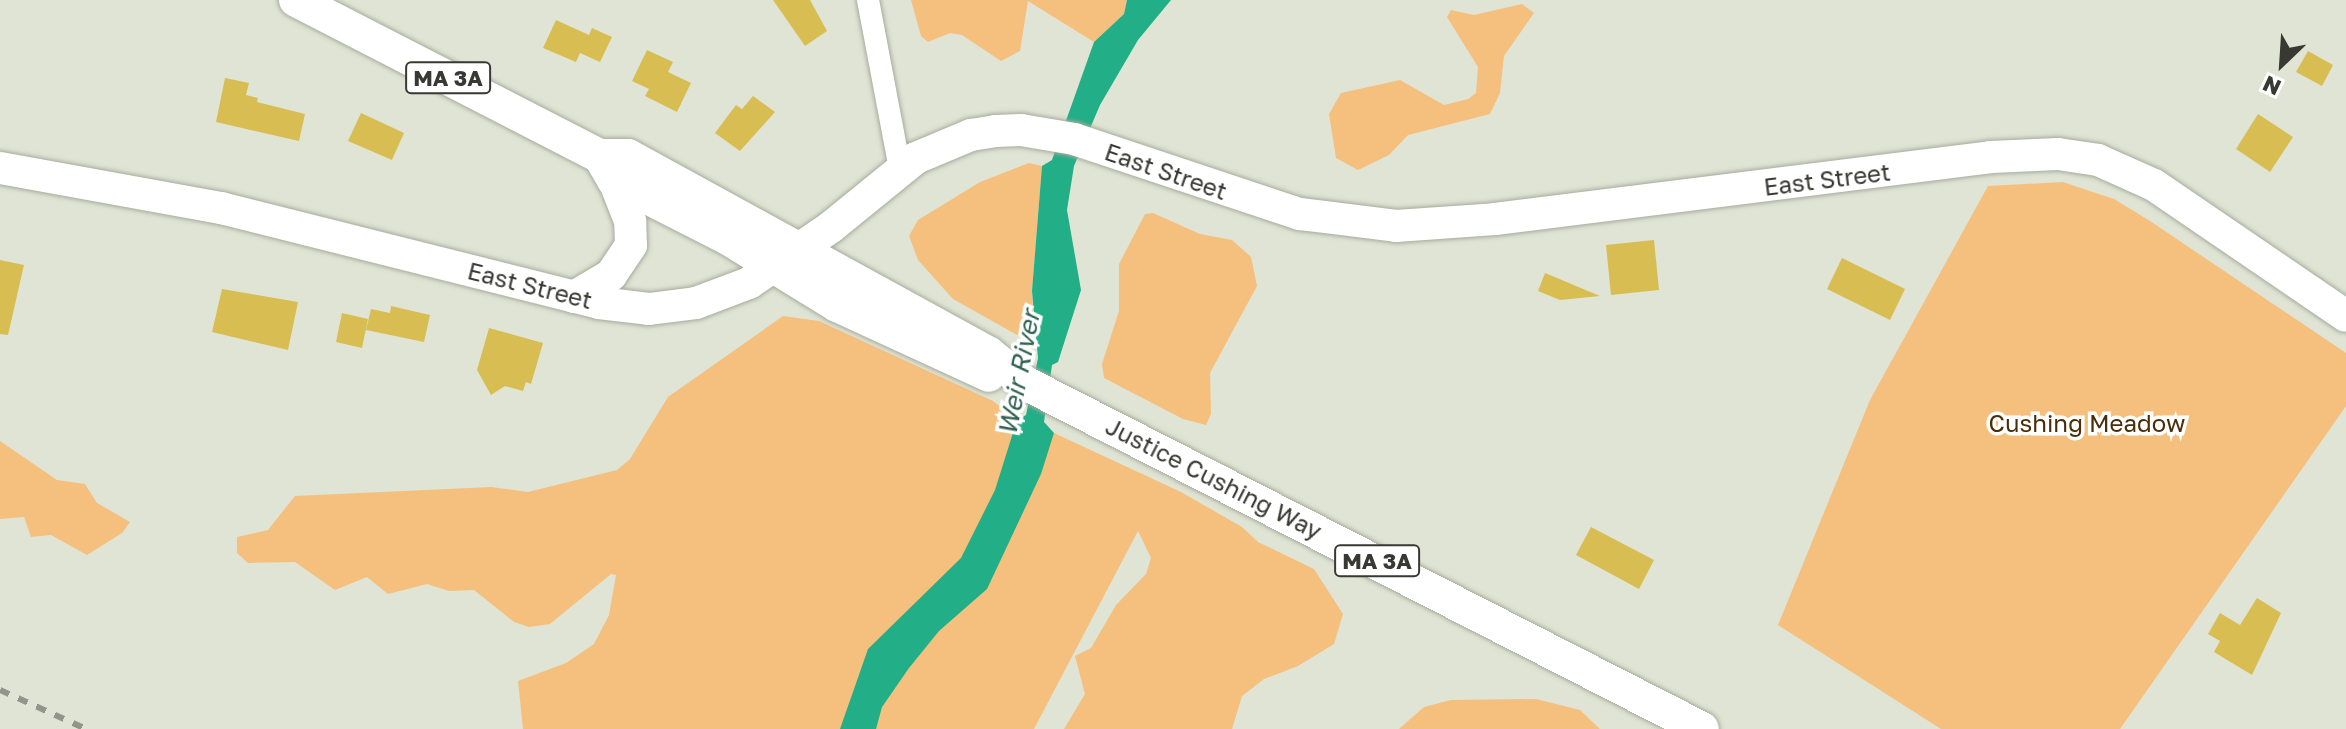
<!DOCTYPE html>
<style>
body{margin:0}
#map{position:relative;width:2346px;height:729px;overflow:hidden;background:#e0e4d4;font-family:"Golos Text",sans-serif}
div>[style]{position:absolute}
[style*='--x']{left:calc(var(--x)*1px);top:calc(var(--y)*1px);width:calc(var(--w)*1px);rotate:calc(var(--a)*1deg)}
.green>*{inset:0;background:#f5bf7e}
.water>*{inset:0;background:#22ae86}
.building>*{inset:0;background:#d8bd53}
.roads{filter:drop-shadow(0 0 2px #a7ab9b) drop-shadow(0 0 2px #a7ab9b)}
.street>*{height:22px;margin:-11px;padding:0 11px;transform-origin:11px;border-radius:11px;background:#fff}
.secondary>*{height:32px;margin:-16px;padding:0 16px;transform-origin:16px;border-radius:16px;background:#fff}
.primary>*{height:34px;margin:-17px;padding:0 17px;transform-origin:17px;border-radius:17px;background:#fff}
.rail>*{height:6px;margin-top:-3px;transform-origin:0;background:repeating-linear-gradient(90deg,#929589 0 10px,transparent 0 20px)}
span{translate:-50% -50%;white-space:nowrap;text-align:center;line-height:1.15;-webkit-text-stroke:7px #fff;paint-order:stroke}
.shield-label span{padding:2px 6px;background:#fff;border:2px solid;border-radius:6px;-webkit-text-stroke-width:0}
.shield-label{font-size:22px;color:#373932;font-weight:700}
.street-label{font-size:24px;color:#373932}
.park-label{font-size:24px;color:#492f09}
.water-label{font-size:26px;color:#306351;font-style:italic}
.north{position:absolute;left:2242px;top:24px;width:80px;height:80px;-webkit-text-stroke:6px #fff;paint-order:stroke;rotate:205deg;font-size:22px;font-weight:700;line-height:32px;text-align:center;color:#373932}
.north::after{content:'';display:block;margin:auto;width:28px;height:36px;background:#373932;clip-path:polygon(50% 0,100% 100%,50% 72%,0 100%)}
</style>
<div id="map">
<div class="green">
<div style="clip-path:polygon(911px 0,1127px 0,1124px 14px,1094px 42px,1028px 1px,1020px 51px,1001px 61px,962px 35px,950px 33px,928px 42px,921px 36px)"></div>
<div style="clip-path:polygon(1522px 4px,1534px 13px,1504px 56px,1500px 93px,1490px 114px,1408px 135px,1389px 155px,1358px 170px,1336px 158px,1329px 114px,1341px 93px,1400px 80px,1444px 105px,1468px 99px,1476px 93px,1478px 67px,1447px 17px,1451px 10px,1474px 15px)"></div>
<div style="clip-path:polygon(1029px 163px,1042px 166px,1032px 291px,1035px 345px,953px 299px,918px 260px,909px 236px,918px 220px,980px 182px)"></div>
<div style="clip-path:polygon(2063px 182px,2114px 199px,2150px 221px,2346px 353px,2346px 406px,2120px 729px,1941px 729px,1778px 625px,1870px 400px,1988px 186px)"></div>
<div style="clip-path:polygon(1153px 213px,1200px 234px,1232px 240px,1251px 257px,1257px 286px,1210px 373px,1211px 414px,1206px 425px,1183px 419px,1104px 378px,1102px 364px,1119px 311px,1119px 264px,1145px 214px)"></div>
<div style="clip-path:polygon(783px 316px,819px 321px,993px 401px,1017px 420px,1015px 426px,1050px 443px,1054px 433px,1181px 492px,1242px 527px,1258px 542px,1314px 569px,1343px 614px,1334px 644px,1298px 666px,1264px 679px,1242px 696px,1232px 729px,1064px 729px,1085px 694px,1075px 656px,1091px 648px,1116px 605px,1146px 574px,1151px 558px,1138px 531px,1034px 729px,523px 729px,518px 681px,566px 663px,594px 644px,609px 615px,616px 575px,611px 574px,550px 624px,529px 627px,514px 622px,474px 590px,449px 591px,427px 584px,388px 594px,367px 577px,335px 590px,295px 562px,248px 563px,237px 553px,237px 537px,268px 530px,295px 496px,491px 487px,528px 492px,617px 470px,630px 459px,668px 397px)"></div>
<div style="clip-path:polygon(0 441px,57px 480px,85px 484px,97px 503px,130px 522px,122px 533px,87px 555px,51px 535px,31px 537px,24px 517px,0 519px)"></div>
<div style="clip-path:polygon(1536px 699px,1580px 710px,1600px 729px,1399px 729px,1424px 707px,1451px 700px)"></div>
</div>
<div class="water">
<div style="clip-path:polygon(1127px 0,1171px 0,1138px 40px,1100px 105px,1074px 166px,1067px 210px,1081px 290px,1058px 362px,1052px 365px,1044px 422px,1054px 433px,1041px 474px,987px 589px,939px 631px,909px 668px,882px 707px,876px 729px,840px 729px,868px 649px,961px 558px,995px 490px,1017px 420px,1026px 415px,1038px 358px,1032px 291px,1042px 166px,1052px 160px,1094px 42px,1124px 14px)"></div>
</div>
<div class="building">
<div style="clip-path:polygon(773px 0,810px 0,827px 31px,805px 46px)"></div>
<div style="clip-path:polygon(556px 20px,589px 35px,592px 28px,612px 37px,600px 62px,580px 53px,576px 62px,543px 48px)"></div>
<div style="clip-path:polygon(647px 50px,673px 62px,668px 72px,691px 83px,677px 112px,645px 96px,649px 89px,632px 81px)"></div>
<div style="clip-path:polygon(2308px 51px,2333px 65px,2322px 86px,2296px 72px)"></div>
<div style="clip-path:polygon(225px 78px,249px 83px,246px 95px,258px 98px,257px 102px,305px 114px,299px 141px,216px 122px)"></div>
<div style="clip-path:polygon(753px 96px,775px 112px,740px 151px,715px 133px,736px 105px,742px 109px)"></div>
<div style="clip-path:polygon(361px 113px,404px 133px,392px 160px,348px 141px)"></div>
<div style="clip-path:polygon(2258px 114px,2293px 137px,2270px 172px,2236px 149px)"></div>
<div style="clip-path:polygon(1654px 240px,1659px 290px,1611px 295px,1606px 245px)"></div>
<div style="clip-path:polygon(1842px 258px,1905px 289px,1890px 320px,1827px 289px)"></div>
<div style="clip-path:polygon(0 260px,24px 265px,8px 335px,0 334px)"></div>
<div style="clip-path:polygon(1545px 273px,1600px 296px,1560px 300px,1538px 291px)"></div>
<div style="clip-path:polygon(222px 289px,298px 302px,288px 350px,212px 332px)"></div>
<div style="clip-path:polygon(391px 306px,430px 315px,424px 342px,366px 330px,371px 309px,390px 313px)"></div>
<div style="clip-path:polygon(342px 313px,368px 319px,362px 348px,336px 342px)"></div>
<div style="clip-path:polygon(489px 328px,543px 343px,531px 384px,526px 382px,523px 391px,505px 386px,491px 395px,477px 370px)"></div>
<div style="clip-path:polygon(1591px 527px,1654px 560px,1639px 589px,1576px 555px)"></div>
<div style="clip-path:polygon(2257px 598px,2281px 613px,2252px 675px,2214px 652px,2220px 641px,2208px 634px,2220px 613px,2240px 625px)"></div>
</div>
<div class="roads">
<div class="street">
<div style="--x:868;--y:0;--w:173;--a:79.3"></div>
</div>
<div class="secondary">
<div style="--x:0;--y:168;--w:225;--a:10.3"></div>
<div style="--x:221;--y:208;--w:390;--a:14.1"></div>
<div style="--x:599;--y:303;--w:50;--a:6.8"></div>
<div style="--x:649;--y:309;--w:47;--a:-7.3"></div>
<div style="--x:696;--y:303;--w:57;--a:-20.7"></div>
<div style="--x:749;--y:283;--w:99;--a:-34.3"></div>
<div style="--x:831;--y:227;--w:109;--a:-39.1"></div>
<div style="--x:916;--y:158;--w:60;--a:-22.7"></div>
<div style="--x:971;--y:135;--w:24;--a:-9"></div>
<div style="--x:995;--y:131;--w:26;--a:-2"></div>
<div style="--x:1021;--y:130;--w:54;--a:9.6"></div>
<div style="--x:1074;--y:139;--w:238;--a:18.4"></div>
<div style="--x:1300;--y:214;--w:97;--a:7.1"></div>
<div style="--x:1396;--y:226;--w:99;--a:-4"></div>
<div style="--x:1495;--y:219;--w:500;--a:-7.1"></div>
<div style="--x:1991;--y:157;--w:67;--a:-2.6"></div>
<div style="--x:2058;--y:154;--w:40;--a:8.5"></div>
<div style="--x:2098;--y:160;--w:61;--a:24.1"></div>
<div style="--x:2154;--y:185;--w:232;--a:34.3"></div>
<div style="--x:574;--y:297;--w:43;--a:-30.7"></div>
<div style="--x:611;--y:275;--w:36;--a:-56"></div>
<div style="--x:631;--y:245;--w:24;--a:-92"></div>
<div style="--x:630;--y:221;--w:44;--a:-111.3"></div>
</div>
<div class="primary">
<div style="--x:296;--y:0;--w:342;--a:27.2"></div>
<div style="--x:600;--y:156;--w:28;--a:0"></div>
<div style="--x:628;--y:156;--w:412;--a:28.7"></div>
<div style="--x:989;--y:354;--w:46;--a:38.9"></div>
<div style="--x:1025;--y:383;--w:760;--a:27.07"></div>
<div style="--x:600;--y:156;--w:28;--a:60"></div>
<div style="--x:614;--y:180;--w:128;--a:27"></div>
<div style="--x:728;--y:238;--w:128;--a:31.6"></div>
<div style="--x:837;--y:305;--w:167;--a:24.7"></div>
</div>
</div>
<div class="rail">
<div style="--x:0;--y:690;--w:94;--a:24.4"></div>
</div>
<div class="shield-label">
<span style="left:448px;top:78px">MA 3A</span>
<span style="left:1377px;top:561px">MA 3A</span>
</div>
<div class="street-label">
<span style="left:1166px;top:171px;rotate:19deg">East Street</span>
<span style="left:1827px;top:179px;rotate:-7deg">East Street</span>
<span style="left:530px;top:285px;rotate:14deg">East Street</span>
<span style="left:1214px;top:478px;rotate:27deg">Justice Cushing Way</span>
</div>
<div class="park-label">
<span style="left:2087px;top:423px">Cushing Meadow</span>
</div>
<div class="water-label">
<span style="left:1019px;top:373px;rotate:-79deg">Weir River</span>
</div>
<div class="north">N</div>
</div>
